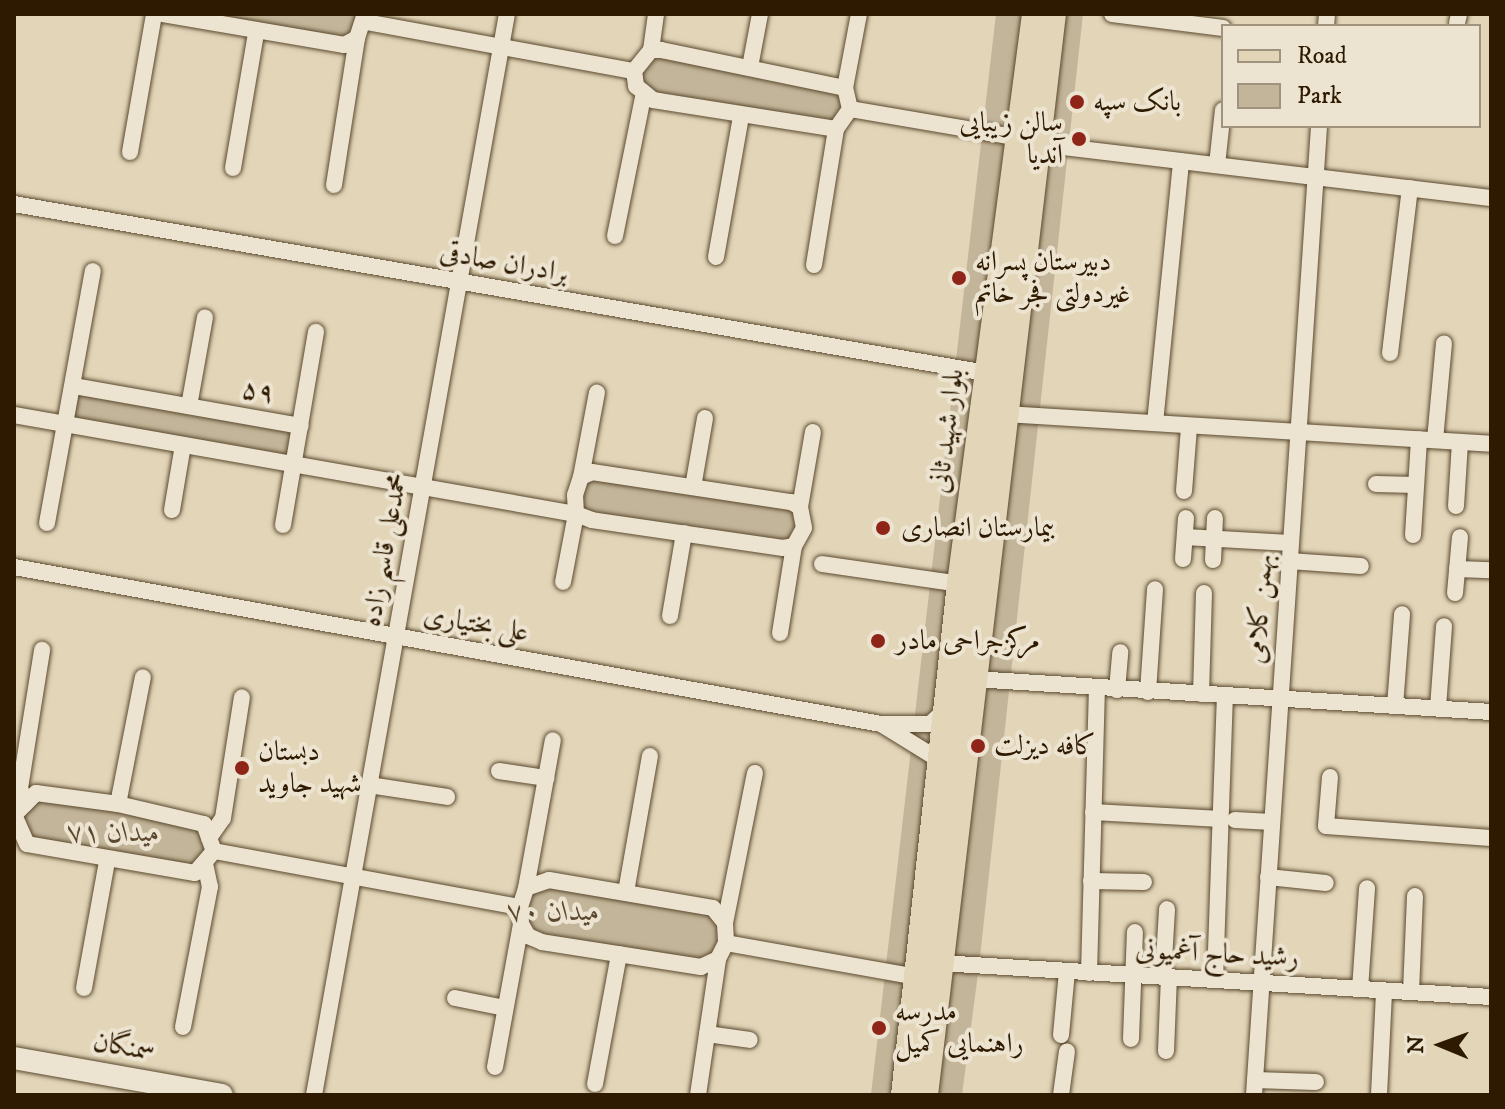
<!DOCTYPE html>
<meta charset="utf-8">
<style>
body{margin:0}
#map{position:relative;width:1505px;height:1109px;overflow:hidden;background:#e2d5b8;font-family:"IM FELL DW Pica",Amiri,serif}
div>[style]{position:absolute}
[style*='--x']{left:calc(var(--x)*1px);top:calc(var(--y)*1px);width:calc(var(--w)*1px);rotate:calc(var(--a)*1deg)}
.green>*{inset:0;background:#c3b599}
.roads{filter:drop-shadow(0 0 2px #5b492e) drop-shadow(0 0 2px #5b492e)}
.street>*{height:16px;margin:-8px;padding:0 8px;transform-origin:8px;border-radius:8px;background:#ece4d1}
.secondary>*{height:22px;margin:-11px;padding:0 11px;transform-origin:11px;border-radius:11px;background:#ece4d1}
.primary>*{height:26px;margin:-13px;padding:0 13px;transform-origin:13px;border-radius:13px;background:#e2d5b8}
.dots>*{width:22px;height:22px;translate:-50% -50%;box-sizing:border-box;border:4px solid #ece4d1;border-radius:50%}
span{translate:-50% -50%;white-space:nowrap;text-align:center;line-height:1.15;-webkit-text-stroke:8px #ece4d1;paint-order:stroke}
.poi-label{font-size:28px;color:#2e1a00}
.left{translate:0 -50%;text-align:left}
.right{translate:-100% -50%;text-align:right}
.street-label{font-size:28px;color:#2e1a00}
.park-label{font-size:28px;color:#5b482e;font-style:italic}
.frame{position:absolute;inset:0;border:16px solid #2e1a00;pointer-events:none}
.legend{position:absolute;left:1221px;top:24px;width:260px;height:104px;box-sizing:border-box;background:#ece4d1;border:2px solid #a0937d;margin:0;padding:10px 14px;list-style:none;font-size:24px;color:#2e1a00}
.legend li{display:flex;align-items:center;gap:16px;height:40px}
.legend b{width:40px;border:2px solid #a0937d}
.north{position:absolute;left:1401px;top:1005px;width:80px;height:80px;-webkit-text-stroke:6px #ece4d1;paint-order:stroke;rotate:271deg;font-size:22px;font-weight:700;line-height:32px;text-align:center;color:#2e1a00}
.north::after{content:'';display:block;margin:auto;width:28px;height:36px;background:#2e1a00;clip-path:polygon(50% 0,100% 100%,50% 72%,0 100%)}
</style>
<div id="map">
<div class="green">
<div style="clip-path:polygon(163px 14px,365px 14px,344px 45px)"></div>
<div style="clip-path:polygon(996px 14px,1024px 14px,905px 1095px,871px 1095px)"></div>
<div style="clip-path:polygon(1053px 14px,1083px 14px,979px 966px,962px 1095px,925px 1095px)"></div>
<div style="clip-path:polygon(651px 50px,836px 83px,849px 98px,836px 129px,643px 97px,642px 57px)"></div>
<div style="clip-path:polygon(74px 386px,300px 426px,294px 464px,67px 424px)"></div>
<div style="clip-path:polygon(581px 477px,800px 507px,794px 546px,576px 514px)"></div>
<div style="clip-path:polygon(36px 793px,204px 824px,214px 851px,195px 873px,27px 844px,14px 815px)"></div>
<div style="clip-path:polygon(535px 881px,713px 908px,726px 943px,701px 967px,528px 936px,521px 907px)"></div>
</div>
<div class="roads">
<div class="street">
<div style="--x:163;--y:14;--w:184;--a:9.7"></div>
<div style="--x:344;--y:45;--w:15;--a:-28"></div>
<div style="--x:357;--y:38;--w:25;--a:-72"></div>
<div style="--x:1112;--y:14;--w:112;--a:7.2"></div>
<div style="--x:366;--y:22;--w:272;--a:10.4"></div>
<div style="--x:1457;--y:23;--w:9;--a:-77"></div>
<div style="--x:1326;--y:26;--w:12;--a:-85"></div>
<div style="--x:651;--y:50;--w:36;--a:-82"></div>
<div style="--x:750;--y:67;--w:54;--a:-79.3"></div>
<div style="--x:845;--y:88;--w:188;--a:-168.3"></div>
<div style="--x:661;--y:50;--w:10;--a:180"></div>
<div style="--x:651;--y:50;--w:27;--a:129"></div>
<div style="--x:634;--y:71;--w:15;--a:82"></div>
<div style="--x:636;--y:86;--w:22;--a:39"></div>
<div style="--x:653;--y:100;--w:185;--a:9"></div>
<div style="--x:836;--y:129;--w:24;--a:-55"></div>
<div style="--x:850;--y:109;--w:22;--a:-103"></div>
<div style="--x:845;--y:88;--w:75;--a:-79.3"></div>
<div style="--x:850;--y:109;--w:171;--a:9.7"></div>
<div style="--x:1038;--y:144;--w:456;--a:6.8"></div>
<div style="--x:130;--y:152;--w:140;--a:-80.1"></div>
<div style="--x:1217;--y:165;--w:55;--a:-83.8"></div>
<div style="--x:233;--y:168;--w:137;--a:-80.3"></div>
<div style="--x:334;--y:185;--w:149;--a:-81.1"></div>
<div style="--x:14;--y:204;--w:987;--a:9.86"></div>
<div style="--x:615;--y:236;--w:142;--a:-78.6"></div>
<div style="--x:716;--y:257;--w:143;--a:-79.9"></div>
<div style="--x:814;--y:265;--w:138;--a:-80.8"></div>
<div style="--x:1390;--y:353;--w:166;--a:-83.1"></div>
<div style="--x:74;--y:386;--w:230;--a:10"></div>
<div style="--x:189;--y:406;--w:90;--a:-79.8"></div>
<div style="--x:1005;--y:414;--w:487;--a:3.5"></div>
<div style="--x:14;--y:415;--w:571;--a:9.99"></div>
<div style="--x:576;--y:514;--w:69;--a:100.8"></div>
<div style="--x:1155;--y:423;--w:263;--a:-84.3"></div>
<div style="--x:1435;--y:440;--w:97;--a:-84.7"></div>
<div style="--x:592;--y:472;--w:201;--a:8.6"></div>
<div style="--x:791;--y:502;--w:10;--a:29"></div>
<div style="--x:800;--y:507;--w:21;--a:79"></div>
<div style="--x:804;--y:528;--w:21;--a:119"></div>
<div style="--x:794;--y:546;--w:11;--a:170"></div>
<div style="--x:783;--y:548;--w:193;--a:-171.7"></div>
<div style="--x:592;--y:520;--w:17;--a:-159"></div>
<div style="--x:576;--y:514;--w:19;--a:-93"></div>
<div style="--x:575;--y:495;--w:19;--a:-72"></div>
<div style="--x:581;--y:477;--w:12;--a:-24"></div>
<div style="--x:581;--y:477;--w:86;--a:-79.3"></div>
<div style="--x:1376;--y:484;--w:40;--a:1.4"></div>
<div style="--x:693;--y:487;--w:70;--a:-80.1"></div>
<div style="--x:1184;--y:491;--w:64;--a:-85.5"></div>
<div style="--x:1456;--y:506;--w:64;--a:-86.4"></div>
<div style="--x:800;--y:507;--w:76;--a:-80.2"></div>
<div style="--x:172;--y:510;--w:66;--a:-80.4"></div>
<div style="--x:47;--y:523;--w:256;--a:-79.7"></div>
<div style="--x:283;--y:525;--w:196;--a:-80.3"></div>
<div style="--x:1413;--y:535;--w:96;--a:-86.4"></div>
<div style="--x:1185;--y:537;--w:105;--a:3.3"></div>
<div style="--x:1183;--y:559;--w:41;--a:-85.8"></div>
<div style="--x:1213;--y:560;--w:42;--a:-87.3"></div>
<div style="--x:1289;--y:561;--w:72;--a:4"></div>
<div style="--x:822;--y:564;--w:139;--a:8.2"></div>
<div style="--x:14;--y:567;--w:881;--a:10.26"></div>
<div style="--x:1457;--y:569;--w:34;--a:2"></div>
<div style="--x:1455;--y:593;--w:56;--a:-84.9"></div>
<div style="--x:670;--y:616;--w:84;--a:-80.4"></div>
<div style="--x:780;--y:633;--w:88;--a:-80.9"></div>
<div style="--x:974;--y:679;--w:518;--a:3.65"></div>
<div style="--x:1117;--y:690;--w:38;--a:-85"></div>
<div style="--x:1148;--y:692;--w:103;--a:-86.1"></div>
<div style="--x:1201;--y:694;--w:101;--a:-88.3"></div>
<div style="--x:1395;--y:706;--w:92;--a:-85.6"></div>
<div style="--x:1438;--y:708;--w:82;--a:-85.8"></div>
<div style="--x:941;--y:761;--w:70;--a:-148.3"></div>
<div style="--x:881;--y:724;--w:49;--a:0"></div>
<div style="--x:930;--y:724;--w:22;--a:-43"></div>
<div style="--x:499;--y:771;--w:48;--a:8.5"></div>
<div style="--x:1330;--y:777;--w:49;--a:94.7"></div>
<div style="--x:1326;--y:826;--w:165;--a:4.2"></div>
<div style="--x:369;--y:785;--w:79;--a:8.7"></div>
<div style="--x:36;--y:793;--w:83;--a:7.6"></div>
<div style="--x:118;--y:804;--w:88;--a:13.1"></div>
<div style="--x:204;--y:824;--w:29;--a:70"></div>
<div style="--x:214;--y:851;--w:29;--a:131"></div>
<div style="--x:195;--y:873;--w:170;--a:-170.2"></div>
<div style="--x:27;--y:844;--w:32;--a:-114"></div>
<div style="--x:14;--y:815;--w:31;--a:-45"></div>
<div style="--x:25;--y:804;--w:17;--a:-107"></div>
<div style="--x:20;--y:788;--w:140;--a:-80.9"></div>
<div style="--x:118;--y:804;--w:129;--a:-78.9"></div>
<div style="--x:1093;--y:812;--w:128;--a:3.1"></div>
<div style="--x:1235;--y:820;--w:37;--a:3"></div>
<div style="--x:209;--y:838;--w:24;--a:-55"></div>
<div style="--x:223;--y:818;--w:122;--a:-81.1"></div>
<div style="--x:214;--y:851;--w:311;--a:10.4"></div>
<div style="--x:1268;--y:877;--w:58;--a:5.9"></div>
<div style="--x:549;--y:880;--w:166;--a:9.7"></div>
<div style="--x:713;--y:908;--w:19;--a:51"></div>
<div style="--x:725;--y:923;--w:20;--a:87"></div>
<div style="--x:726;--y:943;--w:18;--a:117"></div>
<div style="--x:718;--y:959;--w:19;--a:155"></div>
<div style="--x:701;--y:967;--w:161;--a:-171.1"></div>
<div style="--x:542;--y:942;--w:15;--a:-157"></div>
<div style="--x:528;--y:936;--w:14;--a:-120"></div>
<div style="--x:521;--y:924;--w:17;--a:-93"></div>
<div style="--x:520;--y:907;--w:20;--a:-72"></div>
<div style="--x:526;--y:888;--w:24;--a:-19"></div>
<div style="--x:1091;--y:881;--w:53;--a:1.1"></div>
<div style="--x:526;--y:888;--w:150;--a:-79.7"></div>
<div style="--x:626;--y:892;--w:138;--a:-80"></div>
<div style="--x:725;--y:923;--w:153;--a:-78.7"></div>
<div style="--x:726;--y:943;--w:194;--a:10.1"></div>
<div style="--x:940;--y:963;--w:552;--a:3.53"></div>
<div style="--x:1089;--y:973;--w:284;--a:-88.4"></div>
<div style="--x:1163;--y:977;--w:68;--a:-86.6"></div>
<div style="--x:1215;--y:980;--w:285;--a:-88"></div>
<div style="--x:84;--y:988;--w:129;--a:-79.7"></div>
<div style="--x:1360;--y:989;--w:101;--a:-86"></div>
<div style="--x:1411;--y:992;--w:96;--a:-87.6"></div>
<div style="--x:455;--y:998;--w:51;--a:11.3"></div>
<div style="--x:183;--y:1027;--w:143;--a:-79.1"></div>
<div style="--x:210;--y:887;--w:25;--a:-102"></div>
<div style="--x:707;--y:1034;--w:43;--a:7.9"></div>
<div style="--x:1061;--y:1035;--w:64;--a:-84.6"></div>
<div style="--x:1131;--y:1039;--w:107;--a:-87.9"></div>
<div style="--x:1166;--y:1051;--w:74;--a:-87.7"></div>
<div style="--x:495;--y:1067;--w:145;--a:-79.7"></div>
<div style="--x:1255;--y:1080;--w:61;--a:1.9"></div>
<div style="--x:595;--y:1084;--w:132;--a:-79.5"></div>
<div style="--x:314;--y:1095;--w:1098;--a:-79.88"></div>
<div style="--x:698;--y:1095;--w:137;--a:-81.6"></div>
<div style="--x:1061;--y:1095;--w:44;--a:-82.2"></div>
<div style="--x:1254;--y:1095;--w:971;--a:-86.16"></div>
<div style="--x:1379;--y:1095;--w:104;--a:-87.2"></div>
</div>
<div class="secondary">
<div style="--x:14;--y:1058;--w:211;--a:10.1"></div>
</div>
<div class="primary">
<div style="--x:904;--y:1095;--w:514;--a:-83.75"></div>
<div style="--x:960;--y:584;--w:575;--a:-82.5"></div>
<div style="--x:925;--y:1095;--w:1089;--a:-83.25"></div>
</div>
</div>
<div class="dots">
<div style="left:1077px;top:102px;background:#8f2418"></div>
<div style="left:1079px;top:139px;background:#8f2418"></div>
<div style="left:959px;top:278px;background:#8f2418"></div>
<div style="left:883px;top:528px;background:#8f2418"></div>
<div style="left:878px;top:641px;background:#8f2418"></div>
<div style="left:978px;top:746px;background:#8f2418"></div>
<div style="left:242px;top:768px;background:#8f2418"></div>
<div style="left:879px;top:1028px;background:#8f2418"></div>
</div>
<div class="poi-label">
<span class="left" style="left:1093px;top:102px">بانک سپه</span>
<span class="right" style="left:1063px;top:139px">سالن زیبایی<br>آندیا</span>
<span class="left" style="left:975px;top:278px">دبیرستان پسرانه<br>غیردولتی فجر خاتم</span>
<span class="left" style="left:901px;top:528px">بیمارستان انصاری</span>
<span class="left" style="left:896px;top:641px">مرکزجراحی مادر</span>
<span class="left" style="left:994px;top:746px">کافه دیزلت</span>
<span class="left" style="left:258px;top:768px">دبستان<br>شهید جاوید</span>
<span class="left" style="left:895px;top:1028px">مدرسه<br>راهنمایی کمیل</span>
</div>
<div class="street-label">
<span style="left:504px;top:263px;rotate:10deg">برادران صادقی</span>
<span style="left:258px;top:392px;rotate:10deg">۵۹</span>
<span style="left:947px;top:431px;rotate:-83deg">بلوار شهید ثانی</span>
<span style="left:385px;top:550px;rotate:-80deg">محمدعلی قاسم زاده</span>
<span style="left:1260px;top:609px;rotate:-86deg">بهمن کلامی</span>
<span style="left:476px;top:624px;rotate:10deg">علی بختیاری</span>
<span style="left:1217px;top:954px;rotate:3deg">رشید حاج آغمیونی</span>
<span style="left:124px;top:1047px;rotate:10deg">سمنگان</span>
</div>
<div class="park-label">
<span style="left:114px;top:833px">میدان ۷۱</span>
<span style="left:554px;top:912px">میدان ۷۰</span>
</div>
<div class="frame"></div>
<ul class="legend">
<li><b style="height:10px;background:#e2d5b8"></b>Road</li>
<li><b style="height:22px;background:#c3b599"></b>Park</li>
</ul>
<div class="north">N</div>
</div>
